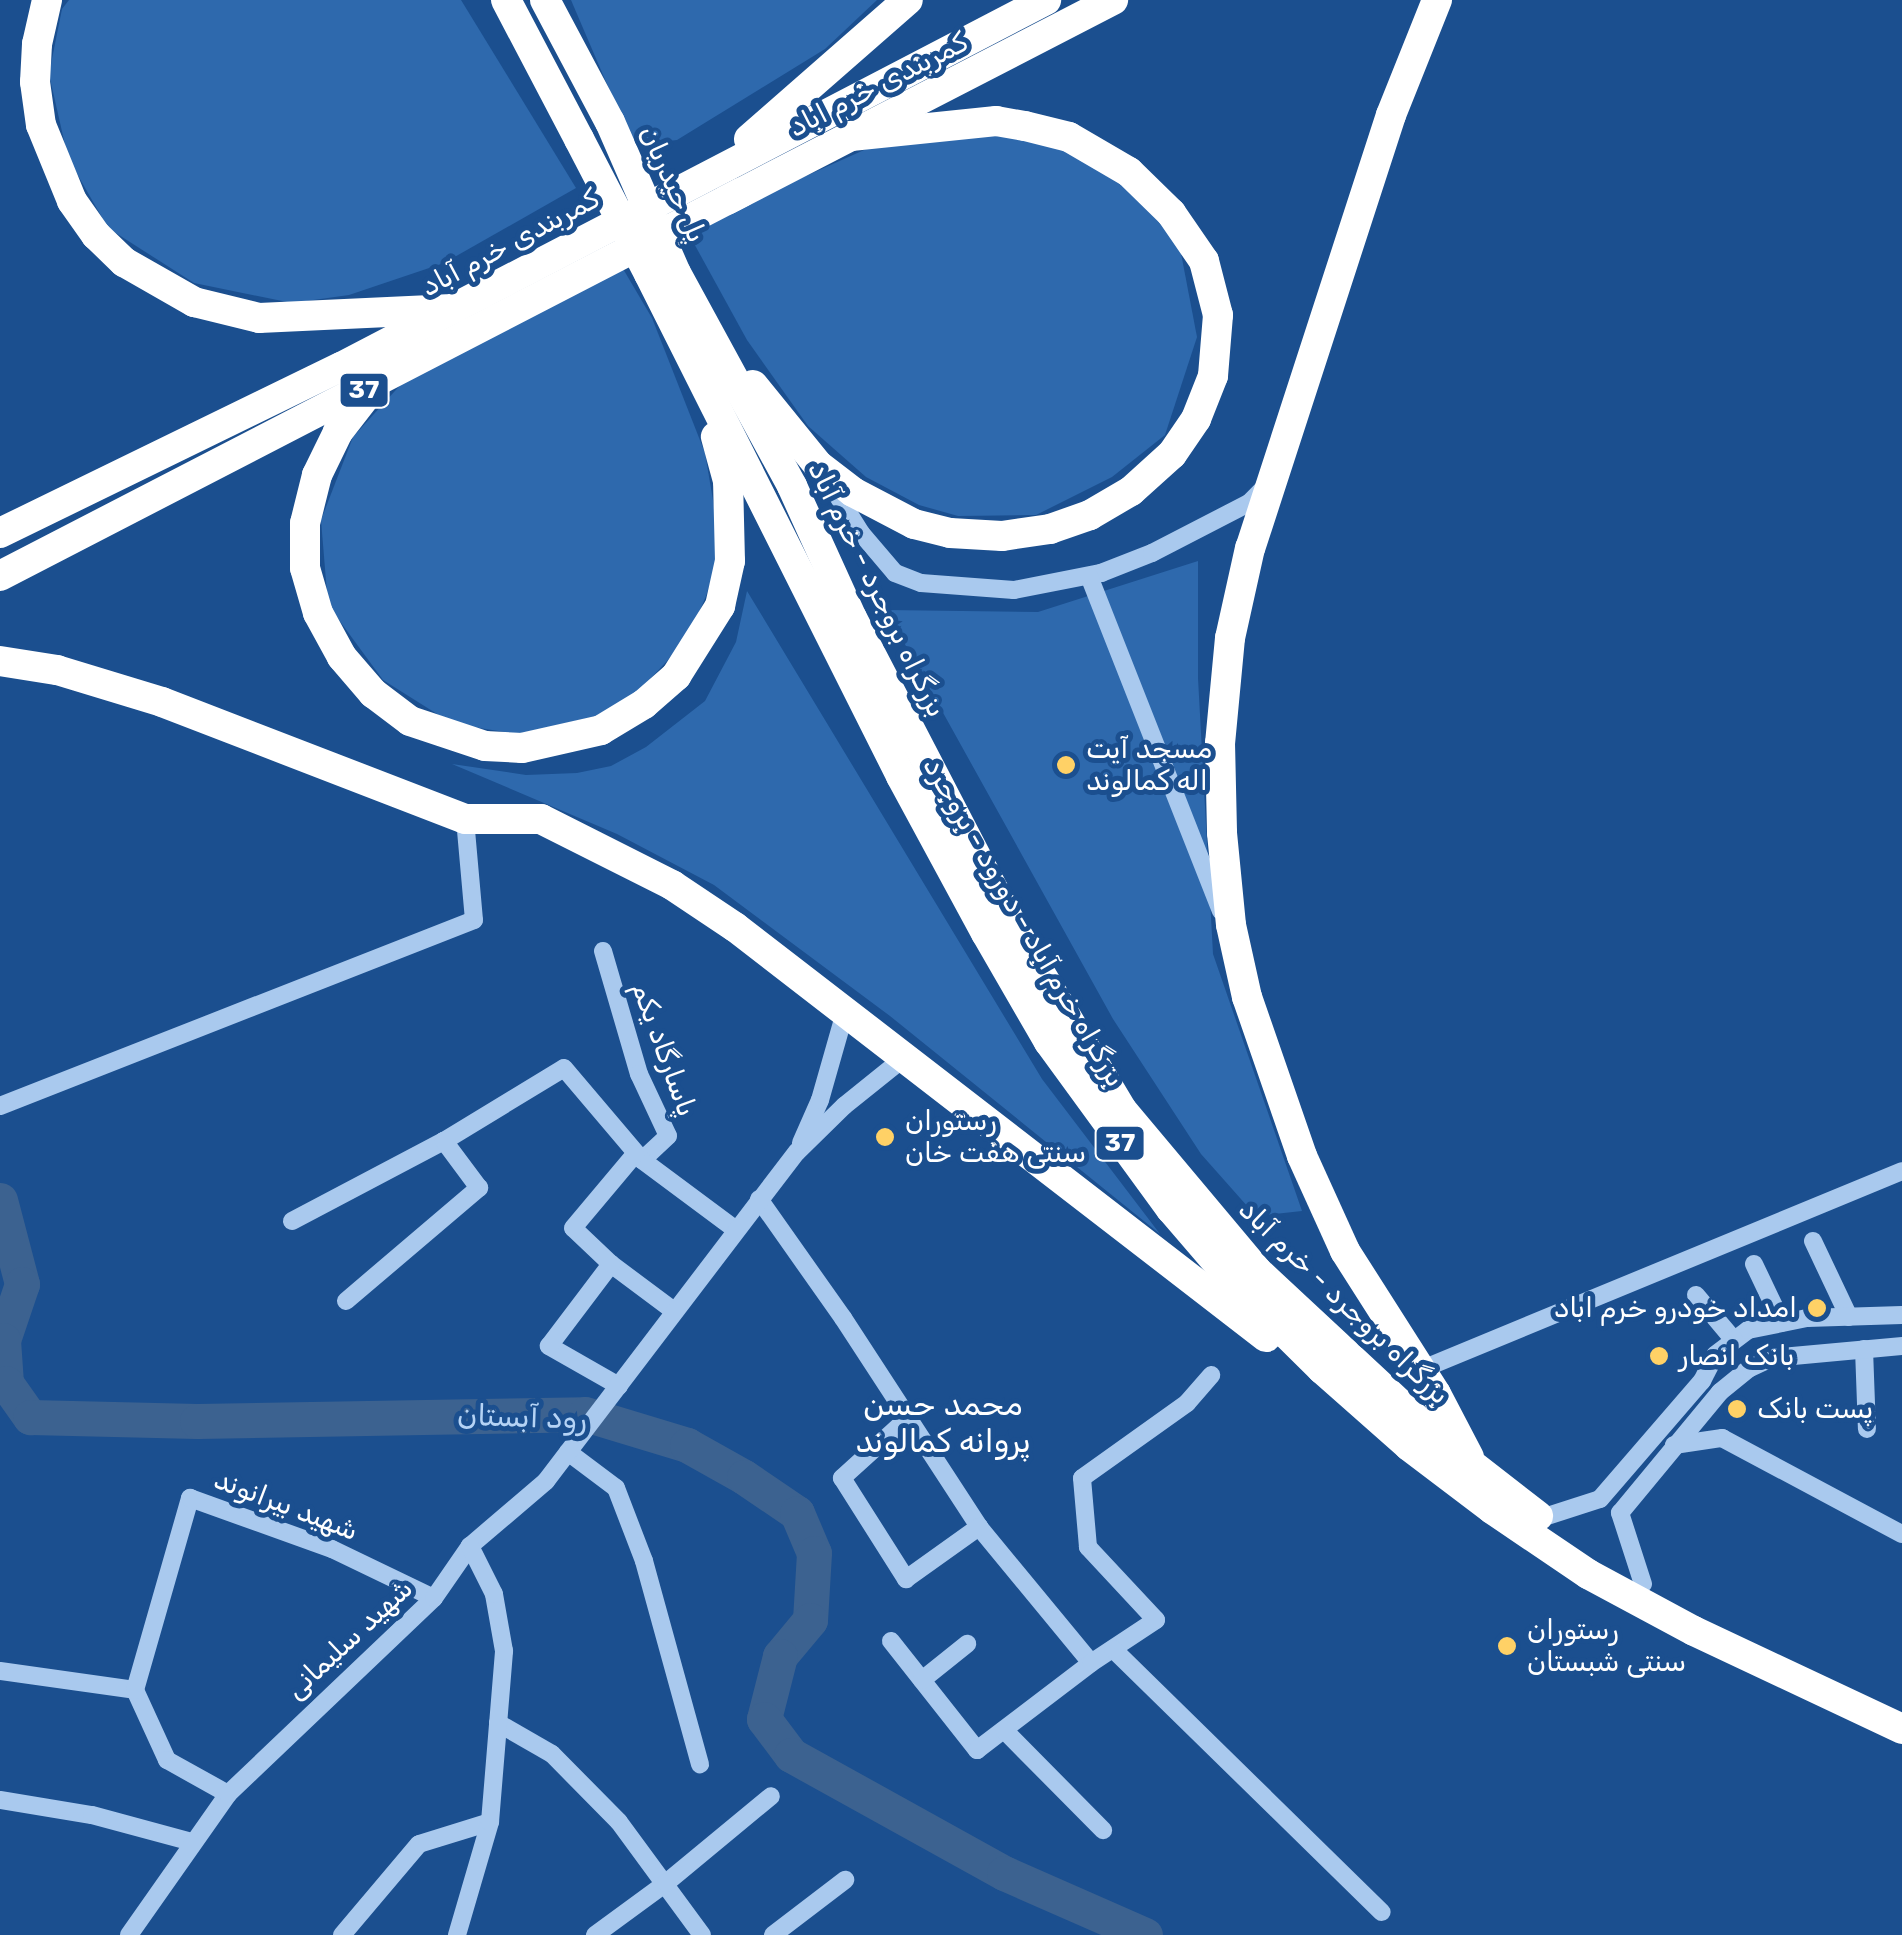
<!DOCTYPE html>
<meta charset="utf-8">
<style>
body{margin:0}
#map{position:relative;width:1902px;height:1935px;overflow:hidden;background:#1b4f8f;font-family:Rubik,"Noto Sans Arabic",sans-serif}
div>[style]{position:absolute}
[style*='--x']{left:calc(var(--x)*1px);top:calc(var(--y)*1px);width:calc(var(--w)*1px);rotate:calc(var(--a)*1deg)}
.green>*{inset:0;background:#2e69ad}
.river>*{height:35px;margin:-17.5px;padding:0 17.5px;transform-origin:17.5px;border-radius:17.5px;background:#3c6290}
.minor>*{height:18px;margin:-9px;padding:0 9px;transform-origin:9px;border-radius:9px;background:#a9c9ee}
.highway>*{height:30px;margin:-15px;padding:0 15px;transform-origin:15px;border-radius:15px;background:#fff}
.highway-bridge>*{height:30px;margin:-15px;padding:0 15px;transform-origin:15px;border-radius:15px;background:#fff}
.dots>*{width:28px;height:28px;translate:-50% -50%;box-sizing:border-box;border:5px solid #1b4f8f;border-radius:50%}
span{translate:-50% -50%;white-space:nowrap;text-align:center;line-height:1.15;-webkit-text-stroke:10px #1b4f8f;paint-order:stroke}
.shield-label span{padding:2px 8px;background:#1b4f8f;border:2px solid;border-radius:8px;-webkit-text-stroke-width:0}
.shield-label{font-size:25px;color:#fff;font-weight:700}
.street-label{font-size:28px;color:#fff}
.poi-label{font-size:28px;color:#fff}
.left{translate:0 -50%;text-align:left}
.right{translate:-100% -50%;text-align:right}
.water-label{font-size:30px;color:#b5d3f5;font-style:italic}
.quarter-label{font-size:32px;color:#fff}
</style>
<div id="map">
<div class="green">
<div style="clip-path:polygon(69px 0,461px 0,576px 188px,444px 263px,349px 295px,292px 303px,194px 283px,108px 228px,68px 158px,49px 74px,62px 9px)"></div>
<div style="clip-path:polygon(571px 0,877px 0,825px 49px,677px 140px,633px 145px)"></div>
<div style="clip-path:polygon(993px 128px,1080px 153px,1140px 196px,1180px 248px,1197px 337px,1165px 435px,1112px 477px,1036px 515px,958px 516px,919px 505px,866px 477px,808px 426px,747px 340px,691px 238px,700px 228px,779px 188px,891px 138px)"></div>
<div style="clip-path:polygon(619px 262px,652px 318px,705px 453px,716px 518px,718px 558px,706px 596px,692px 629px,667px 661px,638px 692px,596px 716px,518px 734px,453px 724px,383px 680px,328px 605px,321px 520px,353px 437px,404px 381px)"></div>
<div style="clip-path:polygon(1198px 561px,1198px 678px,1213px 954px,1302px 1211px,1256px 1216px,1201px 1154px,1113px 1019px,886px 610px,1038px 612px)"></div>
<div style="clip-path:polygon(747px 591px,1042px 1079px,1160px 1234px,890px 1016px,714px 885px,617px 834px,452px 764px,526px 775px,577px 773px,611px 766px,646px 747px,705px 701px,736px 642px)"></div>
</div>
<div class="river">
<div style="--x:0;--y:1200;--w:87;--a:75.3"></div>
<div style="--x:22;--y:1284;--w:59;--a:108.7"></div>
<div style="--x:3;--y:1340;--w:43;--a:86"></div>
<div style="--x:6;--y:1383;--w:42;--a:54.8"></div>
<div style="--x:30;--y:1417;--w:167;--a:1.4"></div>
<div style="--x:197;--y:1421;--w:388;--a:-1"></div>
<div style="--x:585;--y:1414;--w:107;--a:16.9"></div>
<div style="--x:687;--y:1445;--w:65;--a:29.3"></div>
<div style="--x:744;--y:1477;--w:64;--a:34.2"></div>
<div style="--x:797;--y:1513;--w:43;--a:67"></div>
<div style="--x:814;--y:1553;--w:67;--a:93.4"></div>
<div style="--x:810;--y:1620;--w:47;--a:129.8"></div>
<div style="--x:780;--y:1656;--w:65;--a:104.3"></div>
<div style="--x:764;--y:1719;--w:45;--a:53.1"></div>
<div style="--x:791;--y:1755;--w:244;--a:29"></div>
<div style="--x:1004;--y:1873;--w:154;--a:23.7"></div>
</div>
<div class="minor">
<div style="--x:829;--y:482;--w:60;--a:57.9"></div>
<div style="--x:861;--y:533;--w:52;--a:49.6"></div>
<div style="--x:895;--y:573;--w:28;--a:21"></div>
<div style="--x:921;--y:583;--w:93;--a:4.3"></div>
<div style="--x:1014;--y:590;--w:89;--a:-11.1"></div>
<div style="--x:1101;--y:573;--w:55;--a:-21.4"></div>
<div style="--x:1152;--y:553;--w:109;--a:-27.3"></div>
<div style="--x:1249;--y:503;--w:23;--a:-45"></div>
<div style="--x:1089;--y:576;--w:360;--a:68.5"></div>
<div style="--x:603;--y:951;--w:128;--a:73.7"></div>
<div style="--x:639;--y:1074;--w:68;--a:64.9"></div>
<div style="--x:668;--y:1136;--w:35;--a:137"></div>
<div style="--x:642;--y:1160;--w:116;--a:36.6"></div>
<div style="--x:0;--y:1106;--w:509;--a:-21.43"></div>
<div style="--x:474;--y:920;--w:101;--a:-95.1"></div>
<div style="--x:801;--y:1143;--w:47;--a:-66.2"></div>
<div style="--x:820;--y:1100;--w:91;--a:-74.1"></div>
<div style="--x:759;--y:1199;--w:146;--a:54.8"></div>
<div style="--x:843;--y:1318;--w:249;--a:56.9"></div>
<div style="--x:979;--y:1527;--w:176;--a:50.5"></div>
<div style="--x:292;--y:1221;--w:172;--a:-27.8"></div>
<div style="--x:444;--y:1141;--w:140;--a:-31.3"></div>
<div style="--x:564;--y:1068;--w:121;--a:49.7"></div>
<div style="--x:1813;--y:1241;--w:84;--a:64.7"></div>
<div style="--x:611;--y:1264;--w:79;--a:36.7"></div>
<div style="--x:1754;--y:1264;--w:65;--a:64.6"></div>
<div style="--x:1696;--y:1295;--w:57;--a:49.9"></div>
<div style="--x:346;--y:1301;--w:175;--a:-40.4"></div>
<div style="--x:479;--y:1188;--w:59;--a:-126.7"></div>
<div style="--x:1864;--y:1349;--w:80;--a:87.9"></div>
<div style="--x:1420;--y:1370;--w:521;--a:-22.43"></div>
<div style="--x:619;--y:1386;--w:81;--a:-150.3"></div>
<div style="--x:549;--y:1346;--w:103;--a:-52.9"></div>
<div style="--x:611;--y:1264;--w:52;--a:-136.5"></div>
<div style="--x:573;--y:1228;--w:97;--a:-50"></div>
<div style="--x:907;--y:1419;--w:88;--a:137.8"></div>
<div style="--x:842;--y:1478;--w:120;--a:57.6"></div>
<div style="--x:906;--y:1579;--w:90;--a:-35.5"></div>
<div style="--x:1674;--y:1445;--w:49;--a:-8.3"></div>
<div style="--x:1722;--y:1438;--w:204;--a:28.1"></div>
<div style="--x:568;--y:1452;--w:60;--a:36.9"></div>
<div style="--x:616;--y:1488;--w:78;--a:69"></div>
<div style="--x:644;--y:1561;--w:211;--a:74.6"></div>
<div style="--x:1541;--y:1518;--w:62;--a:-17.9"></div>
<div style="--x:1600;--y:1499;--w:156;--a:-49.2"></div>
<div style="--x:1702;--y:1381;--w:29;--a:-63"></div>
<div style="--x:1715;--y:1355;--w:41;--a:-37.1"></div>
<div style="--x:1748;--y:1330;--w:60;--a:-11.5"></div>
<div style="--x:1807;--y:1318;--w:95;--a:-1.8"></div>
<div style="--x:1643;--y:1584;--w:75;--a:-107.9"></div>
<div style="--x:1620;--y:1513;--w:157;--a:-50.4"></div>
<div style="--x:1720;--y:1392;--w:38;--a:-39"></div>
<div style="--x:1750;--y:1368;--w:23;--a:-25"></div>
<div style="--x:1771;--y:1358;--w:132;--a:-5.2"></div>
<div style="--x:891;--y:1641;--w:139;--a:51.7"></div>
<div style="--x:977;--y:1750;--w:143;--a:-37.3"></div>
<div style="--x:1091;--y:1663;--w:78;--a:-33.5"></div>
<div style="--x:1156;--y:1620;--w:100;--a:-133"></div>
<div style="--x:1088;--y:1547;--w:69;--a:-95"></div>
<div style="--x:1082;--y:1478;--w:129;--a:-35.5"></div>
<div style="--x:1187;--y:1403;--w:37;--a:-49"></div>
<div style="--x:1113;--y:1649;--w:376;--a:44.4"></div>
<div style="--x:0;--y:1671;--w:136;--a:8"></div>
<div style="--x:135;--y:1690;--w:77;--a:65.4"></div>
<div style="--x:167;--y:1760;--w:70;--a:29.1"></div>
<div style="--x:922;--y:1680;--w:58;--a:-38.7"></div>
<div style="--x:135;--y:1690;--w:200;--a:-74"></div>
<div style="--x:190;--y:1498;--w:151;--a:19.8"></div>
<div style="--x:332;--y:1549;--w:113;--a:25.7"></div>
<div style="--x:498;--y:1723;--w:62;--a:29.9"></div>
<div style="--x:552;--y:1754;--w:95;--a:45.4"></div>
<div style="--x:619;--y:1822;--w:140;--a:53.7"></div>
<div style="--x:1004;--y:1730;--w:141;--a:45.3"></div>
<div style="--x:0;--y:1800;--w:93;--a:9.3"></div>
<div style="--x:92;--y:1815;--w:104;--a:15.1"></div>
<div style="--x:129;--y:1935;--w:172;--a:-54.9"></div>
<div style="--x:228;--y:1794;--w:284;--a:-43.6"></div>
<div style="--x:434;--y:1598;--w:63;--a:-55.3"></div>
<div style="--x:470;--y:1546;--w:100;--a:-40.5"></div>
<div style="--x:546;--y:1481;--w:414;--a:-52.7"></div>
<div style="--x:797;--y:1152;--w:66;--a:-44.4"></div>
<div style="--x:844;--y:1106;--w:78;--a:-38.8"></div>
<div style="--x:342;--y:1935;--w:119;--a:-49.8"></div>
<div style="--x:419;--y:1844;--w:74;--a:-17.2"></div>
<div style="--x:457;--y:1935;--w:118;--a:-73.7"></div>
<div style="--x:490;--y:1822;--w:172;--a:-85.3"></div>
<div style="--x:504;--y:1651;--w:58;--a:-100"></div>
<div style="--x:494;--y:1594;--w:54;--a:-116.6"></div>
<div style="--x:595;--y:1935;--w:88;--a:-36.2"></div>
<div style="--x:666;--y:1883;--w:136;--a:-39.6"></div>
<div style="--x:773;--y:1935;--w:91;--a:-37.4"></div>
</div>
<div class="highway">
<div style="--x:47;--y:0;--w:45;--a:102.8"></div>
<div style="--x:37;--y:44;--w:38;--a:93"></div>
<div style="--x:35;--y:82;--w:43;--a:82.1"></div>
<div style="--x:41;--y:125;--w:82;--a:67.8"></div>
<div style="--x:72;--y:201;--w:42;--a:54.8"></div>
<div style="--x:96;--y:235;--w:39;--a:44"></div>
<div style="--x:124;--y:262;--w:81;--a:29.7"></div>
<div style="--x:194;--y:302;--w:67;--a:13.8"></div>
<div style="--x:259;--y:318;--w:188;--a:-2.7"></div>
<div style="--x:506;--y:0;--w:157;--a:62.3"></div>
<div style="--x:545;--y:0;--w:138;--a:62"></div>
<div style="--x:1437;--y:0;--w:124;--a:111.8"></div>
<div style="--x:1391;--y:115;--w:455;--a:108"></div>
<div style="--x:1250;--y:548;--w:92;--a:102.5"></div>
<div style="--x:1230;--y:638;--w:105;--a:95.4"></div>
<div style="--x:1220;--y:743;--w:90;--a:88.7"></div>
<div style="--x:1222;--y:833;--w:92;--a:84.4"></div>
<div style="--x:1231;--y:925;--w:74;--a:77.5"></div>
<div style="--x:1247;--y:997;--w:168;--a:70.9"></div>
<div style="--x:1302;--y:1156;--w:104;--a:65.6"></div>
<div style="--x:1345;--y:1251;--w:169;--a:57.5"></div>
<div style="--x:1436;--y:1394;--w:71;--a:62.4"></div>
<div style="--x:867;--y:127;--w:277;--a:-27.3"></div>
<div style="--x:749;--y:139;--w:211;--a:-41.2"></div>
<div style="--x:727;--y:200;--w:140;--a:-27.3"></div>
<div style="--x:851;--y:136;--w:146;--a:-5.9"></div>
<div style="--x:996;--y:121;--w:29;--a:10"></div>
<div style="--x:1025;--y:126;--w:45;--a:14"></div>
<div style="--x:1069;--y:137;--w:69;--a:30.3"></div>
<div style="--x:1129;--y:172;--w:59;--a:44.3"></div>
<div style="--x:1171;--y:213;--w:58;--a:55.5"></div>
<div style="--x:1204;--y:261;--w:56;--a:75.5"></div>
<div style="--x:1218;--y:315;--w:61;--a:94.7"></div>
<div style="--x:1213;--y:376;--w:46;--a:111.6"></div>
<div style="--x:1196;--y:419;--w:42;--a:124.4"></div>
<div style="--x:1172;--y:454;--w:55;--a:137.9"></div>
<div style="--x:1131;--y:491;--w:48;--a:149.7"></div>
<div style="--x:1090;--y:515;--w:42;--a:160.7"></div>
<div style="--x:1050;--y:529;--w:49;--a:171.7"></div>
<div style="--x:1002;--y:536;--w:52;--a:-176.7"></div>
<div style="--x:950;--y:533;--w:37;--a:-166"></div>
<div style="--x:914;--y:524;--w:69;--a:-152.3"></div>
<div style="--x:853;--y:492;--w:44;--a:-142.4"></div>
<div style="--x:818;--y:465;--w:103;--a:-129.1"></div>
<div style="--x:676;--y:273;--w:243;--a:61.4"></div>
<div style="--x:792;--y:486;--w:145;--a:65.6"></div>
<div style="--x:852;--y:618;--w:347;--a:62.5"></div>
<div style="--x:1012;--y:926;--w:214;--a:59.1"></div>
<div style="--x:1122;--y:1110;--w:210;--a:50"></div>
<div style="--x:1257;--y:1271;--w:236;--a:42.9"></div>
<div style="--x:1430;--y:1432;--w:137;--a:37.9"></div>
<div style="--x:649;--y:274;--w:562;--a:63.34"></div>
<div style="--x:901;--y:776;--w:179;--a:61.6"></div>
<div style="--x:986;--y:933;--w:126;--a:60"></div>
<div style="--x:1049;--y:1042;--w:207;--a:53.9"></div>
<div style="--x:1171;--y:1209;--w:94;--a:49.3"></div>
<div style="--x:1232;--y:1280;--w:127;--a:44.7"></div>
<div style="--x:1322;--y:1369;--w:116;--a:41.5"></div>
<div style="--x:1409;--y:1446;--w:104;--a:37.2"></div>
<div style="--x:1492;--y:1509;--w:116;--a:34.1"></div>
<div style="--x:1588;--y:1574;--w:120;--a:28.3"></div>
<div style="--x:1694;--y:1631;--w:230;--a:25.2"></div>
<div style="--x:369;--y:392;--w:51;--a:127.8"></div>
<div style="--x:338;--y:432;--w:48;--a:116"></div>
<div style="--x:317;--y:475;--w:49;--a:104"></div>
<div style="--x:305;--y:523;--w:45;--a:90"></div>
<div style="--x:305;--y:568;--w:47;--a:73.9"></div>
<div style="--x:318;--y:613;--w:50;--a:61.4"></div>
<div style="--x:342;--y:657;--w:48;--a:49.3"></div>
<div style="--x:373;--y:693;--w:46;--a:37.1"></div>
<div style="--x:410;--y:721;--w:79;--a:18.4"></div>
<div style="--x:485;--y:746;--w:37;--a:3"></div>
<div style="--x:522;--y:748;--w:81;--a:-12.8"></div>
<div style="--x:601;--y:730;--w:50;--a:-31.2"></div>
<div style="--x:644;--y:704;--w:43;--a:-41.2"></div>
<div style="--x:676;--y:676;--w:83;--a:-57.8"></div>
<div style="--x:720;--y:606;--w:46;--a:-77.5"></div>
<div style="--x:730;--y:561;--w:80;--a:-91.4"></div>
<div style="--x:728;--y:481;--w:46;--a:-105.3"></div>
<div style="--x:0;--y:533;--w:379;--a:-26"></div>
<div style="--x:341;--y:367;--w:795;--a:-27.5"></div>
<div style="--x:0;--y:576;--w:835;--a:-27.36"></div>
<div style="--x:0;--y:661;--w:58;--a:9"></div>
<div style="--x:57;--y:670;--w:110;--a:16.9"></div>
<div style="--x:162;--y:702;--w:325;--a:21.1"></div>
<div style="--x:465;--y:819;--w:76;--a:0"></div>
<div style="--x:541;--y:819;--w:147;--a:26.7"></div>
<div style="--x:672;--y:885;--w:76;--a:33.7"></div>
<div style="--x:735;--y:927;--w:671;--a:37.67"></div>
</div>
<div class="highway-bridge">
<div style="--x:610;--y:122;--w:165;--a:66.4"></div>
<div style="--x:579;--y:139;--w:152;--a:62.6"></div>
</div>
<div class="dots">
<div style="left:1066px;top:765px;background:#ffd166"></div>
<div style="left:885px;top:1137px;background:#ffd166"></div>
<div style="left:1817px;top:1308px;background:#ffd166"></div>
<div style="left:1659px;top:1356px;background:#ffd166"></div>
<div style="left:1737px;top:1409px;background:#ffd166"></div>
<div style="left:1507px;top:1646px;background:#ffd166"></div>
</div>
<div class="shield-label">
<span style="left:364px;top:390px">37</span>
<span style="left:1120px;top:1143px">37</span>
</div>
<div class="street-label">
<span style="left:878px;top:85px;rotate:-27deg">کمربندی خرم اباد</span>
<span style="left:673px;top:184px;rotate:66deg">پل حیدریان</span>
<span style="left:510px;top:243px;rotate:-28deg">کمربندی خرم آباد</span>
<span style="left:877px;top:589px;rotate:64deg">بزرگراه بروجرد - خرم آباد</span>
<span style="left:1024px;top:922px;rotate:60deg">بزرگراه خرم آباد - دورود - بروجرد</span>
<span style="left:664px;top:1049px;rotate:70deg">پاسارگاد یکم</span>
<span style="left:1344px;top:1302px;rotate:44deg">بزرگراه بروجرد - خرم آباد</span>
<span style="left:286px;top:1505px;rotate:21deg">شهید بیرانوند</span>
<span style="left:349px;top:1639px;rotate:-43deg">شهید سلیمانی</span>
</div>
<div class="poi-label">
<span class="left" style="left:1086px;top:765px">مسجد آیت<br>اله کمالوند</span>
<span class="left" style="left:905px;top:1137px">رستوران<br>سنتی هفت خان</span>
<span class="right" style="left:1797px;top:1308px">امداد خودرو خرم اباد</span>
<span class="left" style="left:1679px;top:1356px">بانک انصار</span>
<span class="left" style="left:1757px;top:1409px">پست بانک</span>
<span class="left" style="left:1527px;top:1646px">رستوران<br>سنتی شبستان</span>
</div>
<div class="water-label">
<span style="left:522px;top:1417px;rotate:2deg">رود آبستان</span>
</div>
<div class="quarter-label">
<span style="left:943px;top:1423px">محمد حسن<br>پروانه کمالوند</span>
</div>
</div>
